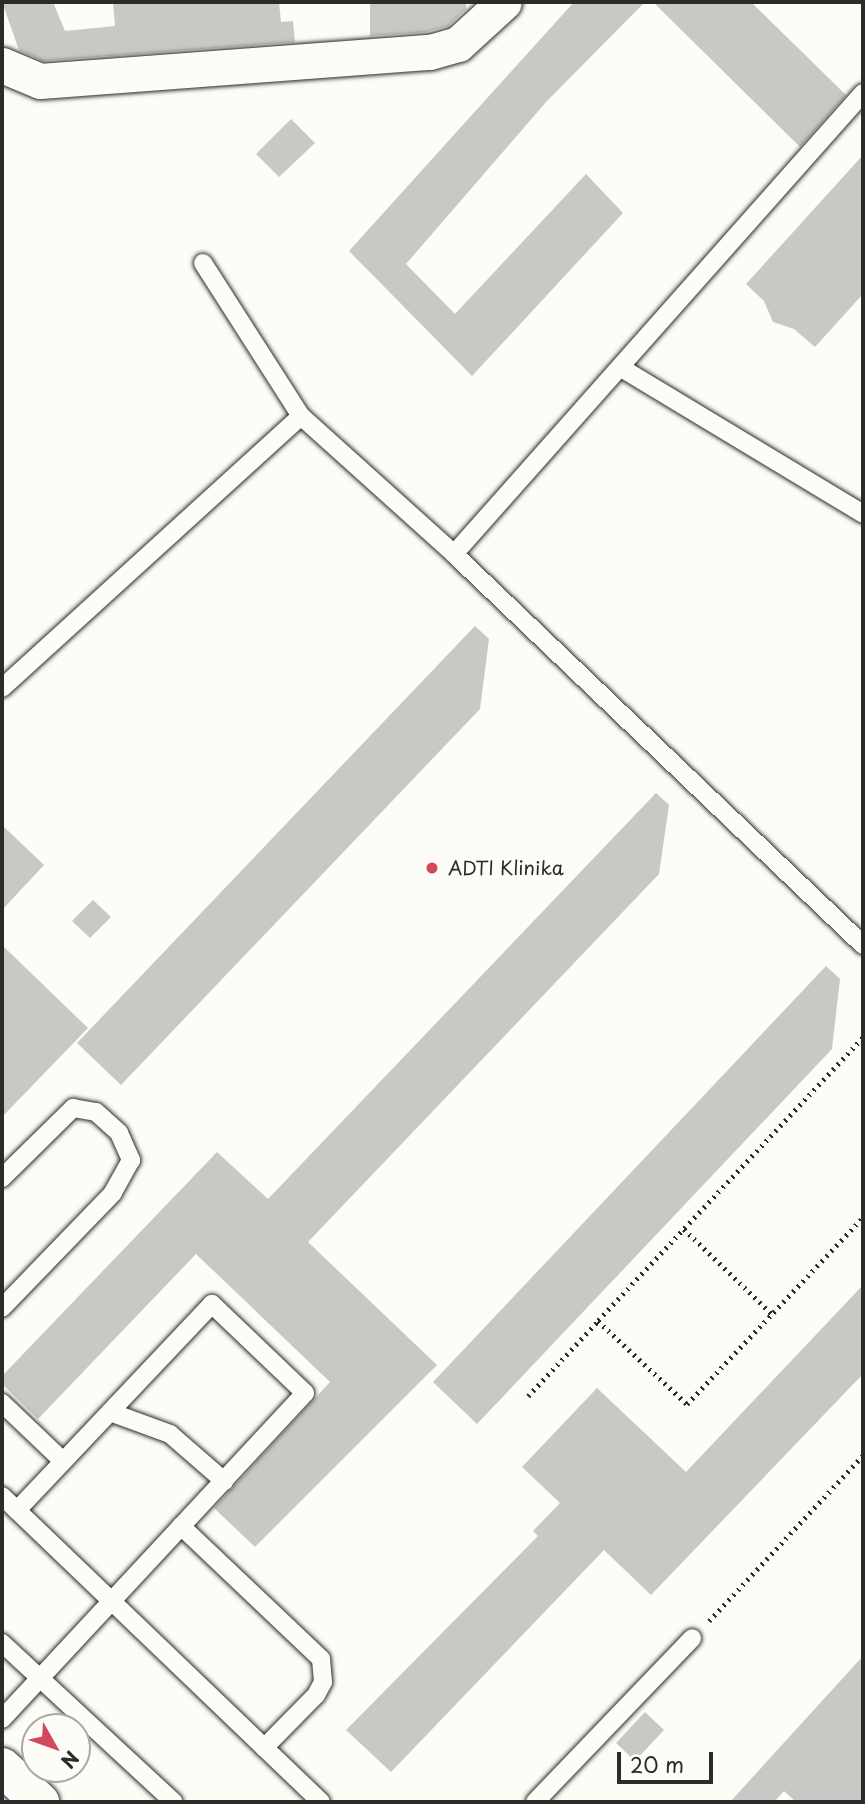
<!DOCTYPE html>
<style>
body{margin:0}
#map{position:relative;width:865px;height:1804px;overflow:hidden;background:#fdfcf7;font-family:"Playpen Sans",sans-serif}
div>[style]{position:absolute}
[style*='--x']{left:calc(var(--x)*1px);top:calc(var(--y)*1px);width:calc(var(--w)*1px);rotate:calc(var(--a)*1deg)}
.building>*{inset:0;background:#c9c8c4}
.path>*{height:4.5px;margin-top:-2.25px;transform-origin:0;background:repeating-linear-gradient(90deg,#2b2b2b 0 2px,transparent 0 7px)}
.roads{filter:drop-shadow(0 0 2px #2b2b2b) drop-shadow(0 0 2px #2b2b2b)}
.lane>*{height:18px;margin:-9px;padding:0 9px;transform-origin:9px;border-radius:9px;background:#fdfcf7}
.street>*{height:35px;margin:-17.5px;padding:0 17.5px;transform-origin:17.5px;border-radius:17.5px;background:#fdfcf7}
.primary>*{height:38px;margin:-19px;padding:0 19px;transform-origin:19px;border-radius:19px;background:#fdfcf7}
.dots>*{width:19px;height:19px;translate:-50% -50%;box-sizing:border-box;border:4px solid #fdfcf7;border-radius:50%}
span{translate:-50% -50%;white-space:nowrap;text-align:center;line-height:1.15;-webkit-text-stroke:5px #fdfcf7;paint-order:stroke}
.poi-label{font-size:19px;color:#2b2b2b}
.left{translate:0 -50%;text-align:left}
.frame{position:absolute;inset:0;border:4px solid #2b2b2b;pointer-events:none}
.north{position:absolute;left:21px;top:1713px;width:70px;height:70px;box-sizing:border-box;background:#fdfcf7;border:2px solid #a9a8a5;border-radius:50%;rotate:130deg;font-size:19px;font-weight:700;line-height:28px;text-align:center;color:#2b2b2b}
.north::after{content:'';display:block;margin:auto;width:24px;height:32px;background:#d1495b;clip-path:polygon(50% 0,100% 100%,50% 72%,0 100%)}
.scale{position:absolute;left:617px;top:1752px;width:96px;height:32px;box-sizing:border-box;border:4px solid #2b2b2b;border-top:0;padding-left:9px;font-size:21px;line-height:24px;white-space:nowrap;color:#2b2b2b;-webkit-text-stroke:5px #fdfcf7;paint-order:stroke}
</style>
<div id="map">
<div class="building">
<div style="clip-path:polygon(2px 2px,53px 2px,65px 31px,115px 26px,113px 2px,279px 2px,281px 22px,293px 21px,295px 42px,43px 61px,19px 50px)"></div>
<div style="clip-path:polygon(370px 2px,466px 2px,466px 9px,448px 26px,426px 32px,370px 36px)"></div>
<div style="clip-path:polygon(574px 2px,645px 2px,547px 101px,406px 264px,455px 314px,586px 174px,623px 213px,472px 376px,349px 251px)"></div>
<div style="clip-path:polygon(653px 2px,751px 2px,846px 95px,800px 147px)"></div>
<div style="clip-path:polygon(291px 119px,315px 143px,279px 177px,256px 154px)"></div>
<div style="clip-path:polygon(863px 155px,863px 294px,815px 347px,794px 329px,773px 322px,764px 301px,746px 284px)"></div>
<div style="clip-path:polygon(475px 626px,489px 639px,480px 709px,121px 1085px,77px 1043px)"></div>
<div style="clip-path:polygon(656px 793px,669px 805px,659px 874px,308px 1242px,437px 1365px,255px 1547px,214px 1508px,330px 1382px,196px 1254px,38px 1419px,2px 1384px,2px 1376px,217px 1152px,268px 1199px)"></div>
<div style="clip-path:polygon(2px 825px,44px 865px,2px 910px)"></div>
<div style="clip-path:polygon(93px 900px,111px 917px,90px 938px,72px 921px)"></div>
<div style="clip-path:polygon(2px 945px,88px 1028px,2px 1117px)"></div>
<div style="clip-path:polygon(826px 966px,840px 979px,832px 1049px,477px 1424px,433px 1382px)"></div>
<div style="clip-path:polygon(863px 1285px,863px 1374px,651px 1595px,604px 1550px,391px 1772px,346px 1730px,538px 1536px,533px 1531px,560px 1503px,522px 1467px,597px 1388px,686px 1472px)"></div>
<div style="clip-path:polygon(863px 1656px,863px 1802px,796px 1802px,784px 1791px,774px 1802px,730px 1802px)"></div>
<div style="clip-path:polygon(645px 1712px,664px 1730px,635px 1761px,616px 1743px)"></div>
</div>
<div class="path">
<div style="--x:863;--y:1038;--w:388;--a:133.1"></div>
<div style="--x:598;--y:1321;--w:122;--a:43"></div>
<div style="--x:687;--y:1404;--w:257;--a:-46.7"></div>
<div style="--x:684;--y:1229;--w:122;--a:44"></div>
<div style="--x:528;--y:1396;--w:103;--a:-47"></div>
<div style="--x:709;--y:1621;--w:226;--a:-47.1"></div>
</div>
<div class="roads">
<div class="lane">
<div style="--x:203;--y:263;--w:182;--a:57.4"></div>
<div style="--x:301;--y:416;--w:206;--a:42"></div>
<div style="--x:454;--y:554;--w:566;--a:43.71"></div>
<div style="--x:623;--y:369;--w:280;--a:31.1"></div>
<div style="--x:454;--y:554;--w:616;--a:-48.42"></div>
<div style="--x:2;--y:688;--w:404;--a:-42.3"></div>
<div style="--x:2;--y:1178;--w:100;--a:-44.6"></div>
<div style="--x:73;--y:1108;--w:23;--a:10"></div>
<div style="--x:96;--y:1112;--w:31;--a:42"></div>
<div style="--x:119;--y:1133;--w:30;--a:66"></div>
<div style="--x:131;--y:1160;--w:38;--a:119"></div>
<div style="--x:113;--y:1193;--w:160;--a:134"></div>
<div style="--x:2;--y:1403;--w:84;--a:43.6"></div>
<div style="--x:110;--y:1412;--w:64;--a:20.1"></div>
<div style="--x:170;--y:1434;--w:72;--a:41"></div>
<div style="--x:2;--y:1496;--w:442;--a:43.8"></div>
<div style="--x:181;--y:1526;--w:193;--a:43.5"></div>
<div style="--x:321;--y:1659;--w:23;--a:85"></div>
<div style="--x:323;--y:1682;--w:15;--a:118"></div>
<div style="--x:316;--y:1695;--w:74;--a:134.5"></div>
<div style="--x:2;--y:1643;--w:234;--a:42.8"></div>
<div style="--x:2;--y:1719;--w:445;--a:-47.1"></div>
<div style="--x:305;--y:1393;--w:129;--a:-136.3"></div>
<div style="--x:212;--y:1304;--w:284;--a:133.4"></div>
<div style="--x:535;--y:1802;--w:227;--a:-46.2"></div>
</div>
<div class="street">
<div style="--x:2;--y:65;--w:41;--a:22.8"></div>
<div style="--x:40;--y:81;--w:391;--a:-4.3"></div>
<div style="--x:430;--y:52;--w:29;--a:-16"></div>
<div style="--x:458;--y:44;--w:62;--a:-42.4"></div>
</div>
<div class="primary">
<div style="--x:2;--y:1767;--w:52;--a:42.6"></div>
</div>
</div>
<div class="dots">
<div style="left:432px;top:868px;background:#d1495b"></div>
</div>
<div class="poi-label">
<span class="left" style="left:448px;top:868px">ADTI Klinika</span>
</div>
<div class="frame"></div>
<div class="north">N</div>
<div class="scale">20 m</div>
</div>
